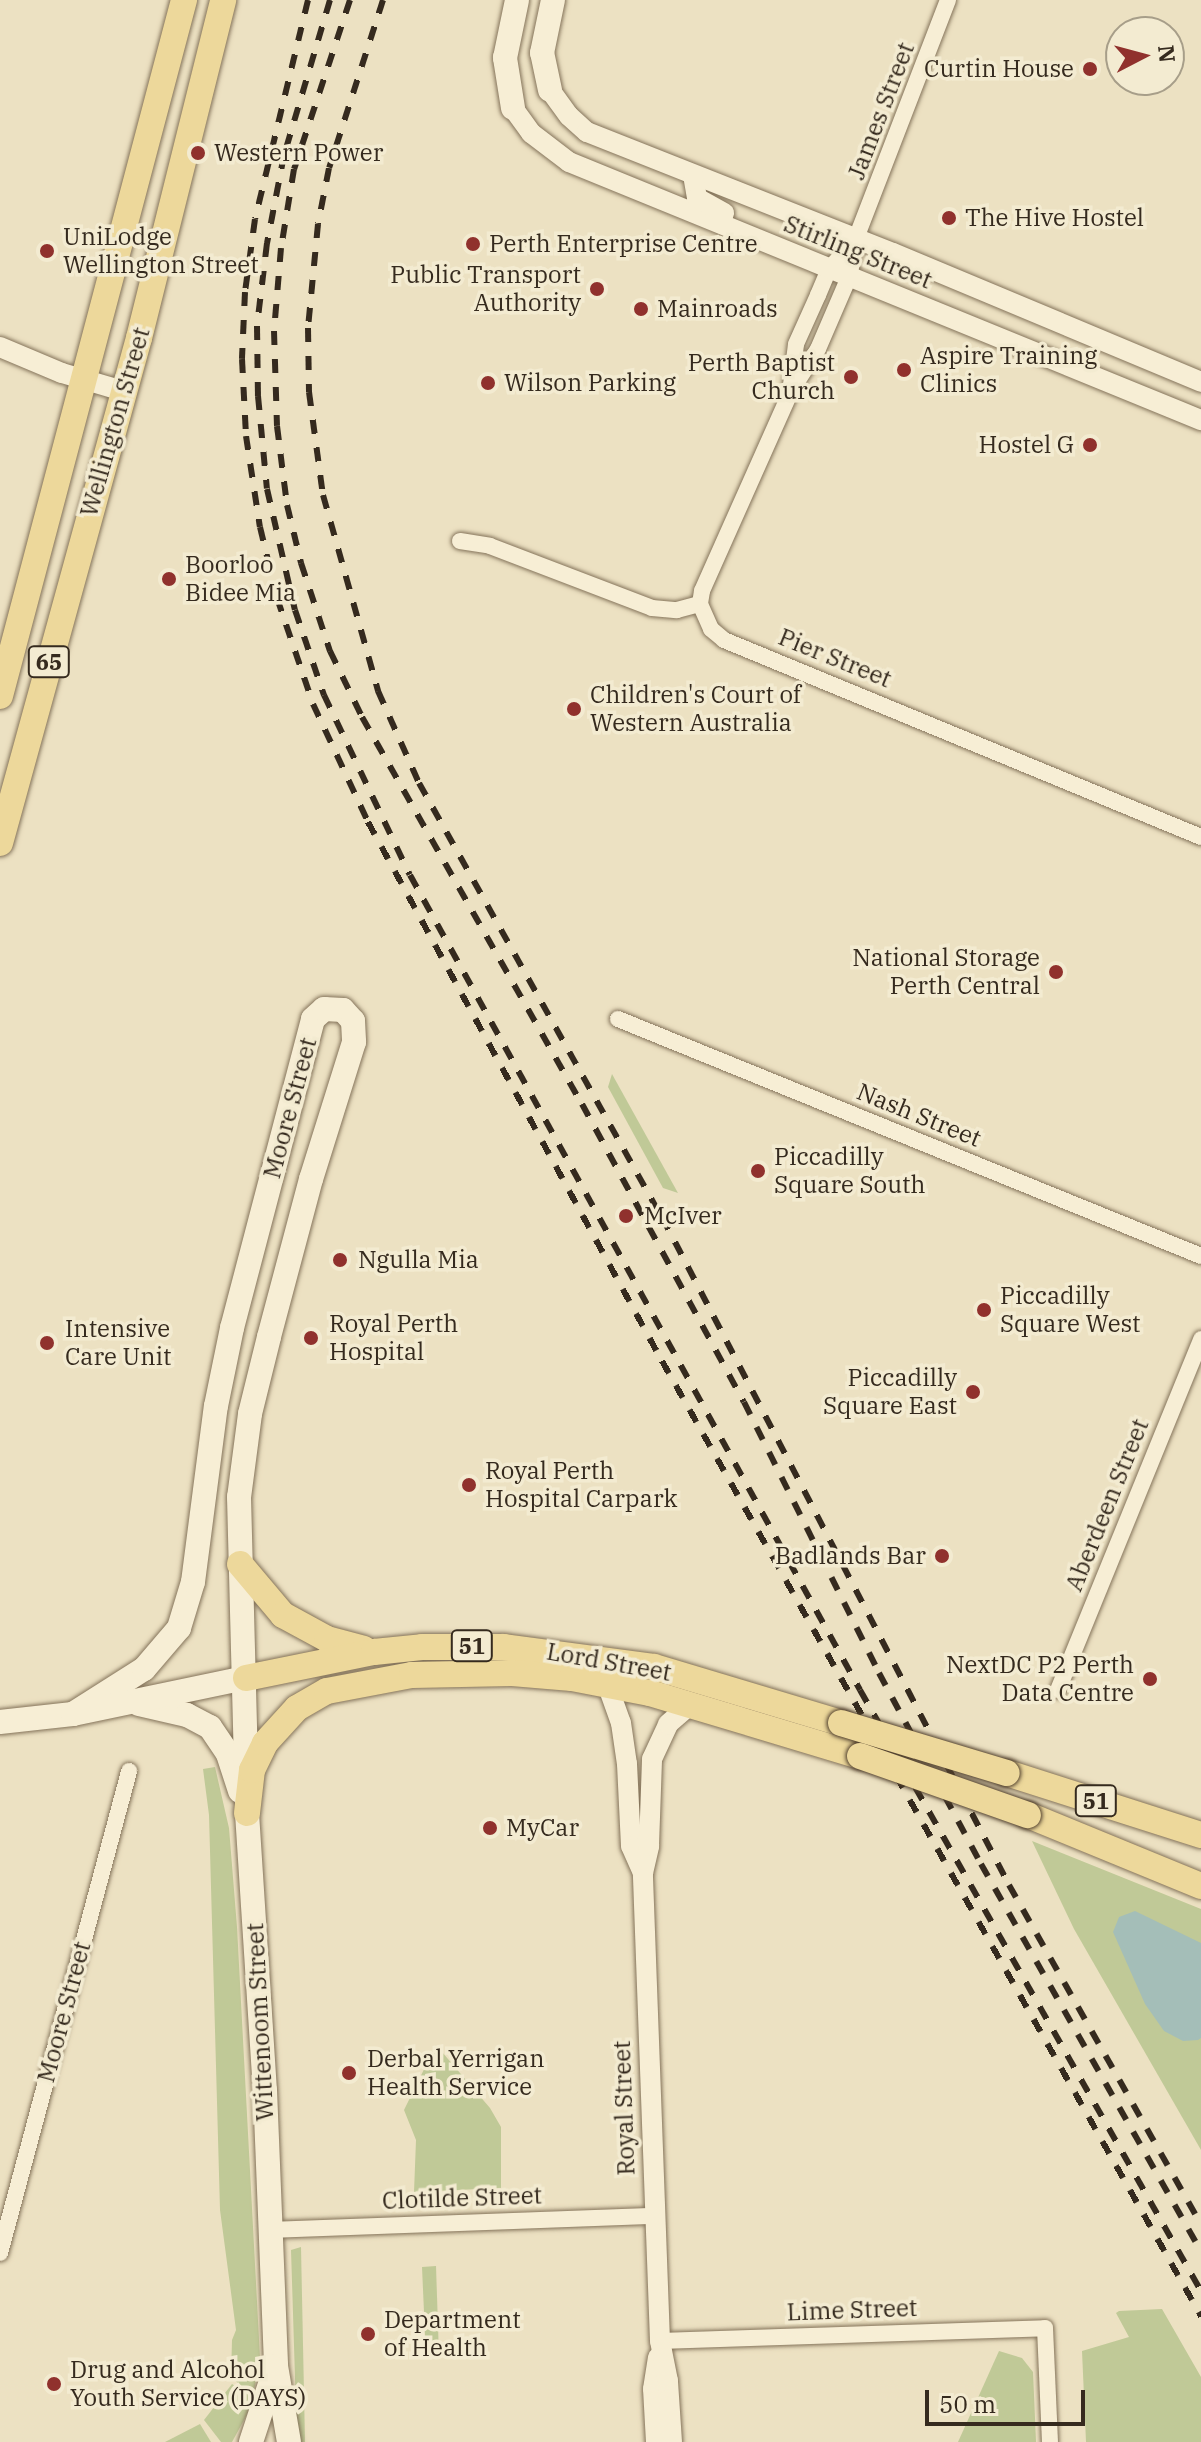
<!DOCTYPE html>
<style>
body{margin:0}
#map{position:relative;width:1201px;height:2442px;overflow:hidden;background:#ece1c2;font-family:"IBM Plex Serif",serif}
div>[style]{position:absolute}
[style*='--x']{left:calc(var(--x)*1px);top:calc(var(--y)*1px);width:calc(var(--w)*1px);rotate:calc(var(--a)*1deg)}
.green>*{inset:0;background:#c0c997}
.water>*{inset:0;background:#a4beb8}
.roads{filter:drop-shadow(0 0 2px #84735a) drop-shadow(0 0 2px #84735a)}
.minor>*{height:16px;margin:-8px;padding:0 8px;transform-origin:8px;border-radius:8px;background:#f7eed5}
.tertiary>*{height:20px;margin:-10px;padding:0 10px;transform-origin:10px;border-radius:10px;background:#f7eed5}
.secondary>*{height:24px;margin:-12px;padding:0 12px;transform-origin:12px;border-radius:12px;background:#f7eed5}
.primary>*{height:26px;margin:-13px;padding:0 13px;transform-origin:13px;border-radius:13px;background:#edd89b}
.rail>*{height:6px;margin-top:-3px;transform-origin:0;background:repeating-linear-gradient(90deg,#352a1e 0 14px,transparent 0 28px)}
.bridges{filter:drop-shadow(0 0 2px #52412e) drop-shadow(0 0 2px #52412e)}
.primary-bridge>*{height:26px;margin:-13px;padding:0 13px;transform-origin:13px;border-radius:13px;background:#edd89b}
.dots>*{width:22px;height:22px;translate:-50% -50%;box-sizing:border-box;border:4px solid #f3ebd1;border-radius:50%}
span{translate:-50% -50%;white-space:nowrap;text-align:center;line-height:1.15;-webkit-text-stroke:7px #f3ebd1;paint-order:stroke}
.shield-label span{padding:2px 6px;background:#f3ebd1;border:2px solid;border-radius:6px;-webkit-text-stroke-width:0}
.shield-label{font-size:22px;color:#352a1e;font-weight:700}
.poi-label{font-size:24px;color:#352a1e}
.right{translate:-100% -50%;text-align:right}
.left{translate:0 -50%;text-align:left}
.street-label{font-size:24px;color:#352a1e}
.north{position:absolute;left:1105px;top:16px;width:80px;height:80px;box-sizing:border-box;background:#f3ebd1;border:2px solid #a79e89;border-radius:50%;rotate:84deg;font-size:22px;font-weight:700;line-height:32px;text-align:center;color:#352a1e}
.north::after{content:'';display:block;margin:auto;width:28px;height:36px;background:#90312d;clip-path:polygon(50% 0,100% 100%,50% 72%,0 100%)}
.scale{position:absolute;left:925px;top:2390px;width:160px;height:36px;box-sizing:border-box;border:4px solid #352a1e;border-top:0;padding-left:10px;font-size:24px;line-height:28px;white-space:nowrap;color:#352a1e;-webkit-text-stroke:6px #f3ebd1;paint-order:stroke}
</style>
<div id="map">
<div class="green">
<div style="clip-path:polygon(612px 1074px,678px 1193px,663px 1188px,608px 1087px)"></div>
<div style="clip-path:polygon(215px 1767px,229px 1828px,237px 1927px,260px 2358px,253px 2396px,231px 2377px,232px 2340px,236px 2330px,220px 2210px,209px 1815px,203px 1769px)"></div>
<div style="clip-path:polygon(1032px 1841px,1201px 1909px,1201px 2150px,1074px 1929px)"></div>
<div style="clip-path:polygon(436px 2045px,490px 2108px,501px 2127px,501px 2188px,414px 2192px,416px 2140px,404px 2110px)"></div>
<div style="clip-path:polygon(301px 2247px,305px 2442px,297px 2442px,291px 2250px)"></div>
<div style="clip-path:polygon(436px 2266px,439px 2356px,426px 2357px,422px 2267px)"></div>
<div style="clip-path:polygon(1162px 2309px,1201px 2377px,1201px 2442px,1086px 2442px,1082px 2351px,1129px 2337px,1116px 2313px,1119px 2311px)"></div>
<div style="clip-path:polygon(999px 2351px,1022px 2358px,1033px 2372px,1036px 2442px,958px 2442px)"></div>
<div style="clip-path:polygon(232px 2384px,252px 2397px,249px 2411px,232px 2442px,221px 2442px,204px 2420px)"></div>
<div style="clip-path:polygon(200px 2424px,211px 2442px,165px 2442px)"></div>
</div>
<div class="water">
<div style="clip-path:polygon(1135px 1911px,1201px 1943px,1201px 2038px,1198px 2040px,1183px 2041px,1164px 2031px,1145px 2004px,1113px 1932px,1119px 1917px)"></div>
</div>
<div class="roads">
<div class="minor">
<div style="--x:948;--y:0;--w:256;--a:111.1"></div>
<div style="--x:856;--y:239;--w:39;--a:100"></div>
<div style="--x:849;--y:277;--w:78;--a:113.3"></div>
<div style="--x:818;--y:349;--w:50;--a:122.7"></div>
<div style="--x:791;--y:391;--w:219;--a:114"></div>
<div style="--x:702;--y:591;--w:13;--a:99"></div>
<div style="--x:700;--y:604;--w:27;--a:66"></div>
<div style="--x:711;--y:629;--w:17;--a:40"></div>
<div style="--x:724;--y:640;--w:516;--a:22.44"></div>
<div style="--x:791;--y:385;--w:41;--a:-83"></div>
<div style="--x:796;--y:344;--w:54;--a:-65.8"></div>
<div style="--x:818;--y:295;--w:28;--a:-67"></div>
<div style="--x:829;--y:269;--w:40;--a:-48"></div>
<div style="--x:460;--y:541;--w:30;--a:9"></div>
<div style="--x:490;--y:546;--w:173;--a:20.9"></div>
<div style="--x:652;--y:608;--w:25;--a:5"></div>
<div style="--x:677;--y:610;--w:24;--a:-15"></div>
<div style="--x:618;--y:1019;--w:629;--a:22.12"></div>
<div style="--x:1058;--y:1690;--w:379;--a:-67.8"></div>
<div style="--x:270;--y:2230;--w:385;--a:-2.1"></div>
<div style="--x:0;--y:2253;--w:499;--a:-75"></div>
<div style="--x:660;--y:2341;--w:385;--a:-1.9"></div>
<div style="--x:1045;--y:2328;--w:114;--a:87.5"></div>
</div>
<div class="tertiary">
<div style="--x:550;--y:90;--w:32;--a:54"></div>
<div style="--x:569;--y:116;--w:24;--a:42"></div>
<div style="--x:587;--y:132;--w:329;--a:21.6"></div>
<div style="--x:893;--y:253;--w:334;--a:22.7"></div>
<div style="--x:513;--y:108;--w:31;--a:54"></div>
<div style="--x:531;--y:133;--w:48;--a:37.3"></div>
<div style="--x:569;--y:162;--w:683;--a:22.21"></div>
<div style="--x:693;--y:175;--w:23;--a:80"></div>
<div style="--x:697;--y:198;--w:31;--a:29"></div>
<div style="--x:0;--y:347;--w:67;--a:22.8"></div>
<div style="--x:62;--y:373;--w:64;--a:16.4"></div>
<div style="--x:607;--y:1684;--w:41;--a:70.3"></div>
<div style="--x:621;--y:1723;--w:41;--a:81.7"></div>
<div style="--x:627;--y:1764;--w:82;--a:87.2"></div>
<div style="--x:631;--y:1846;--w:30;--a:66"></div>
<div style="--x:656;--y:2442;--w:53;--a:-93.2"></div>
<div style="--x:653;--y:2389;--w:32;--a:-81"></div>
<div style="--x:672;--y:2442;--w:61;--a:-93.8"></div>
<div style="--x:668;--y:2381;--w:41;--a:-101.3"></div>
<div style="--x:660;--y:2341;--w:468;--a:-92.1"></div>
<div style="--x:643;--y:1873;--w:28;--a:-77"></div>
<div style="--x:649;--y:1846;--w:87;--a:-88"></div>
<div style="--x:652;--y:1759;--w:38;--a:-65"></div>
<div style="--x:668;--y:1724;--w:29;--a:-41"></div>
</div>
<div class="secondary">
<div style="--x:550;--y:90;--w:38;--a:-102"></div>
<div style="--x:542;--y:53;--w:54;--a:-78.3"></div>
<div style="--x:513;--y:108;--w:51;--a:-99.1"></div>
<div style="--x:505;--y:58;--w:59;--a:-78.3"></div>
<div style="--x:139;--y:1704;--w:49;--a:12.9"></div>
<div style="--x:187;--y:1715;--w:26;--a:28"></div>
<div style="--x:210;--y:1727;--w:32;--a:56"></div>
<div style="--x:228;--y:1754;--w:39;--a:72"></div>
<div style="--x:73;--y:1714;--w:84;--a:-32.4"></div>
<div style="--x:144;--y:1669;--w:54;--a:-49.5"></div>
<div style="--x:179;--y:1628;--w:48;--a:-73.1"></div>
<div style="--x:193;--y:1582;--w:177;--a:-82.6"></div>
<div style="--x:216;--y:1406;--w:80;--a:-78.4"></div>
<div style="--x:232;--y:1328;--w:319;--a:-75.3"></div>
<div style="--x:313;--y:1019;--w:15;--a:-42"></div>
<div style="--x:324;--y:1009;--w:19;--a:3"></div>
<div style="--x:343;--y:1010;--w:15;--a:48"></div>
<div style="--x:353;--y:1021;--w:21;--a:87"></div>
<div style="--x:354;--y:1042;--w:144;--a:107.4"></div>
<div style="--x:311;--y:1179;--w:163;--a:104.9"></div>
<div style="--x:269;--y:1337;--w:79;--a:103.9"></div>
<div style="--x:250;--y:1414;--w:84;--a:97.5"></div>
<div style="--x:239;--y:1497;--w:316;--a:88.5"></div>
<div style="--x:247;--y:1813;--w:278;--a:86.3"></div>
<div style="--x:265;--y:2090;--w:276;--a:87.7"></div>
<div style="--x:276;--y:2366;--w:77;--a:80.3"></div>
<div style="--x:0;--y:1722;--w:73;--a:-6.3"></div>
<div style="--x:73;--y:1714;--w:177;--a:-11.8"></div>
<div style="--x:251;--y:2442;--w:77;--a:-71.8"></div>
</div>
<div class="primary">
<div style="--x:0;--y:696;--w:720;--a:-75.19"></div>
<div style="--x:0;--y:843;--w:524;--a:-74.61"></div>
<div style="--x:139;--y:338;--w:348;--a:-76"></div>
<div style="--x:240;--y:1564;--w:67;--a:49.9"></div>
<div style="--x:283;--y:1615;--w:50;--a:28.6"></div>
<div style="--x:327;--y:1639;--w:38;--a:15"></div>
<div style="--x:246;--y:1678;--w:131;--a:-11.5"></div>
<div style="--x:374;--y:1652;--w:48;--a:-5.9"></div>
<div style="--x:422;--y:1647;--w:82;--a:0"></div>
<div style="--x:504;--y:1647;--w:151;--a:7.6"></div>
<div style="--x:654;--y:1667;--w:195;--a:16.7"></div>
<div style="--x:1007;--y:1773;--w:204;--a:17.7"></div>
<div style="--x:247;--y:1813;--w:43;--a:-83.4"></div>
<div style="--x:252;--y:1770;--w:30;--a:-64"></div>
<div style="--x:265;--y:1743;--w:47;--a:-47.6"></div>
<div style="--x:297;--y:1708;--w:34;--a:-30"></div>
<div style="--x:327;--y:1691;--w:86;--a:-10.7"></div>
<div style="--x:412;--y:1675;--w:100;--a:-1.1"></div>
<div style="--x:512;--y:1673;--w:60;--a:4.8"></div>
<div style="--x:572;--y:1678;--w:79;--a:10.9"></div>
<div style="--x:650;--y:1693;--w:219;--a:16.7"></div>
<div style="--x:1028;--y:1815;--w:187;--a:22.3"></div>
</div>
</div>
<div class="rail">
<div style="--x:308;--y:0;--w:225;--a:103.6"></div>
<div style="--x:255;--y:219;--w:74;--a:97.8"></div>
<div style="--x:245;--y:292;--w:67;--a:92.6"></div>
<div style="--x:242;--y:359;--w:77;--a:87"></div>
<div style="--x:246;--y:436;--w:92;--a:81.3"></div>
<div style="--x:260;--y:527;--w:73;--a:76.5"></div>
<div style="--x:277;--y:598;--w:112;--a:71.2"></div>
<div style="--x:313;--y:704;--w:130;--a:65"></div>
<div style="--x:368;--y:822;--w:614;--a:61.39"></div>
<div style="--x:662;--y:1361;--w:1097;--a:60.56"></div>
<div style="--x:330;--y:0;--w:162;--a:106.5"></div>
<div style="--x:284;--y:155;--w:90;--a:100.9"></div>
<div style="--x:267;--y:243;--w:84;--a:96.9"></div>
<div style="--x:257;--y:326;--w:70;--a:89.2"></div>
<div style="--x:258;--y:396;--w:93;--a:84.5"></div>
<div style="--x:267;--y:489;--w:124;--a:77"></div>
<div style="--x:295;--y:610;--w:90;--a:71.2"></div>
<div style="--x:324;--y:695;--w:199;--a:64.5"></div>
<div style="--x:410;--y:875;--w:931;--a:61.09"></div>
<div style="--x:860;--y:1690;--w:691;--a:60.43"></div>
<div style="--x:350;--y:0;--w:178;--a:108.3"></div>
<div style="--x:294;--y:169;--w:80;--a:99.3"></div>
<div style="--x:281;--y:248;--w:83;--a:94.8"></div>
<div style="--x:274;--y:331;--w:95;--a:88.2"></div>
<div style="--x:277;--y:426;--w:80;--a:82.8"></div>
<div style="--x:287;--y:505;--w:60;--a:76.4"></div>
<div style="--x:301;--y:563;--w:93;--a:71.8"></div>
<div style="--x:330;--y:651;--w:73;--a:64.1"></div>
<div style="--x:362;--y:717;--w:445;--a:60.4"></div>
<div style="--x:582;--y:1104;--w:339;--a:61.5"></div>
<div style="--x:744;--y:1402;--w:303;--a:63.5"></div>
<div style="--x:879;--y:1673;--w:217;--a:61.9"></div>
<div style="--x:981;--y:1864;--w:445;--a:60.4"></div>
<div style="--x:383;--y:0;--w:176;--a:107.8"></div>
<div style="--x:329;--y:168;--w:57;--a:101.1"></div>
<div style="--x:318;--y:224;--w:104;--a:95.5"></div>
<div style="--x:308;--y:328;--w:64;--a:89.1"></div>
<div style="--x:309;--y:392;--w:104;--a:82.3"></div>
<div style="--x:323;--y:495;--w:204;--a:74.3"></div>
<div style="--x:378;--y:691;--w:101;--a:66"></div>
<div style="--x:419;--y:783;--w:497;--a:60.8"></div>
<div style="--x:662;--y:1217;--w:753;--a:62.55"></div>
<div style="--x:1009;--y:1885;--w:390;--a:60.5"></div>
</div>
<div class="bridges">
<div class="primary-bridge">
<div style="--x:841;--y:1723;--w:173;--a:16.8"></div>
<div style="--x:860;--y:1756;--w:178;--a:19.4"></div>
</div>
</div>
<div class="dots">
<div style="left:1090px;top:69px;background:#90312d"></div>
<div style="left:198px;top:153px;background:#90312d"></div>
<div style="left:949px;top:218px;background:#90312d"></div>
<div style="left:473px;top:244px;background:#90312d"></div>
<div style="left:47px;top:251px;background:#90312d"></div>
<div style="left:597px;top:289px;background:#90312d"></div>
<div style="left:641px;top:309px;background:#90312d"></div>
<div style="left:904px;top:370px;background:#90312d"></div>
<div style="left:851px;top:377px;background:#90312d"></div>
<div style="left:488px;top:383px;background:#90312d"></div>
<div style="left:1090px;top:445px;background:#90312d"></div>
<div style="left:169px;top:579px;background:#90312d"></div>
<div style="left:574px;top:709px;background:#90312d"></div>
<div style="left:1056px;top:972px;background:#90312d"></div>
<div style="left:758px;top:1171px;background:#90312d"></div>
<div style="left:626px;top:1216px;background:#90312d"></div>
<div style="left:340px;top:1260px;background:#90312d"></div>
<div style="left:984px;top:1310px;background:#90312d"></div>
<div style="left:311px;top:1338px;background:#90312d"></div>
<div style="left:47px;top:1343px;background:#90312d"></div>
<div style="left:973px;top:1392px;background:#90312d"></div>
<div style="left:469px;top:1485px;background:#90312d"></div>
<div style="left:942px;top:1556px;background:#90312d"></div>
<div style="left:1150px;top:1679px;background:#90312d"></div>
<div style="left:490px;top:1828px;background:#90312d"></div>
<div style="left:349px;top:2073px;background:#90312d"></div>
<div style="left:368px;top:2334px;background:#90312d"></div>
<div style="left:54px;top:2384px;background:#90312d"></div>
</div>
<div class="shield-label">
<span style="left:49px;top:662px">65</span>
<span style="left:472px;top:1646px">51</span>
<span style="left:1096px;top:1801px">51</span>
</div>
<div class="poi-label">
<span class="right" style="left:1074px;top:69px">Curtin House</span>
<span class="left" style="left:214px;top:153px">Western Power</span>
<span class="left" style="left:965px;top:218px">The Hive Hostel</span>
<span class="left" style="left:63px;top:251px">UniLodge<br>Wellington Street</span>
<span class="left" style="left:489px;top:244px">Perth Enterprise Centre</span>
<span class="right" style="left:581px;top:289px">Public Transport<br>Authority</span>
<span class="left" style="left:657px;top:309px">Mainroads</span>
<span class="left" style="left:920px;top:370px">Aspire Training<br>Clinics</span>
<span class="right" style="left:835px;top:377px">Perth Baptist<br>Church</span>
<span class="left" style="left:504px;top:383px">Wilson Parking</span>
<span class="right" style="left:1074px;top:445px">Hostel G</span>
<span class="left" style="left:185px;top:579px">Boorloo<br>Bidee Mia</span>
<span class="left" style="left:590px;top:709px">Children's Court of<br>Western Australia</span>
<span class="right" style="left:1040px;top:972px">National Storage<br>Perth Central</span>
<span class="left" style="left:774px;top:1171px">Piccadilly<br>Square South</span>
<span class="left" style="left:644px;top:1216px">McIver</span>
<span class="left" style="left:358px;top:1260px">Ngulla Mia</span>
<span class="left" style="left:1000px;top:1310px">Piccadilly<br>Square West</span>
<span class="left" style="left:329px;top:1338px">Royal Perth<br>Hospital</span>
<span class="left" style="left:65px;top:1343px">Intensive<br>Care Unit</span>
<span class="right" style="left:957px;top:1392px">Piccadilly<br>Square East</span>
<span class="left" style="left:485px;top:1485px">Royal Perth<br>Hospital Carpark</span>
<span class="right" style="left:926px;top:1556px">Badlands Bar</span>
<span class="right" style="left:1134px;top:1679px">NextDC P2 Perth<br>Data Centre</span>
<span class="left" style="left:506px;top:1828px">MyCar</span>
<span class="left" style="left:367px;top:2073px">Derbal Yerrigan<br>Health Service</span>
<span class="left" style="left:384px;top:2334px">Department<br>of Health</span>
<span class="left" style="left:70px;top:2384px">Drug and Alcohol<br>Youth Service (DAYS)</span>
</div>
<div class="street-label">
<span style="left:881px;top:111px;rotate:-69deg">James Street</span>
<span style="left:858px;top:252px;rotate:22deg">Stirling Street</span>
<span style="left:115px;top:422px;rotate:-74deg">Wellington Street</span>
<span style="left:835px;top:658px;rotate:22deg">Pier Street</span>
<span style="left:290px;top:1108px;rotate:-75deg">Moore Street</span>
<span style="left:919px;top:1115px;rotate:22deg">Nash Street</span>
<span style="left:1107px;top:1505px;rotate:-68deg">Aberdeen Street</span>
<span style="left:609px;top:1662px;rotate:10deg">Lord Street</span>
<span style="left:64px;top:2012px;rotate:-75deg">Moore Street</span>
<span style="left:260px;top:2022px;rotate:-93deg">Wittenoom Street</span>
<span style="left:624px;top:2108px;rotate:-92deg">Royal Street</span>
<span style="left:462px;top:2198px;rotate:-2deg">Clotilde Street</span>
<span style="left:852px;top:2310px;rotate:-2deg">Lime Street</span>
</div>
<div class="north">N</div>
<div class="scale">50 m</div>
</div>
